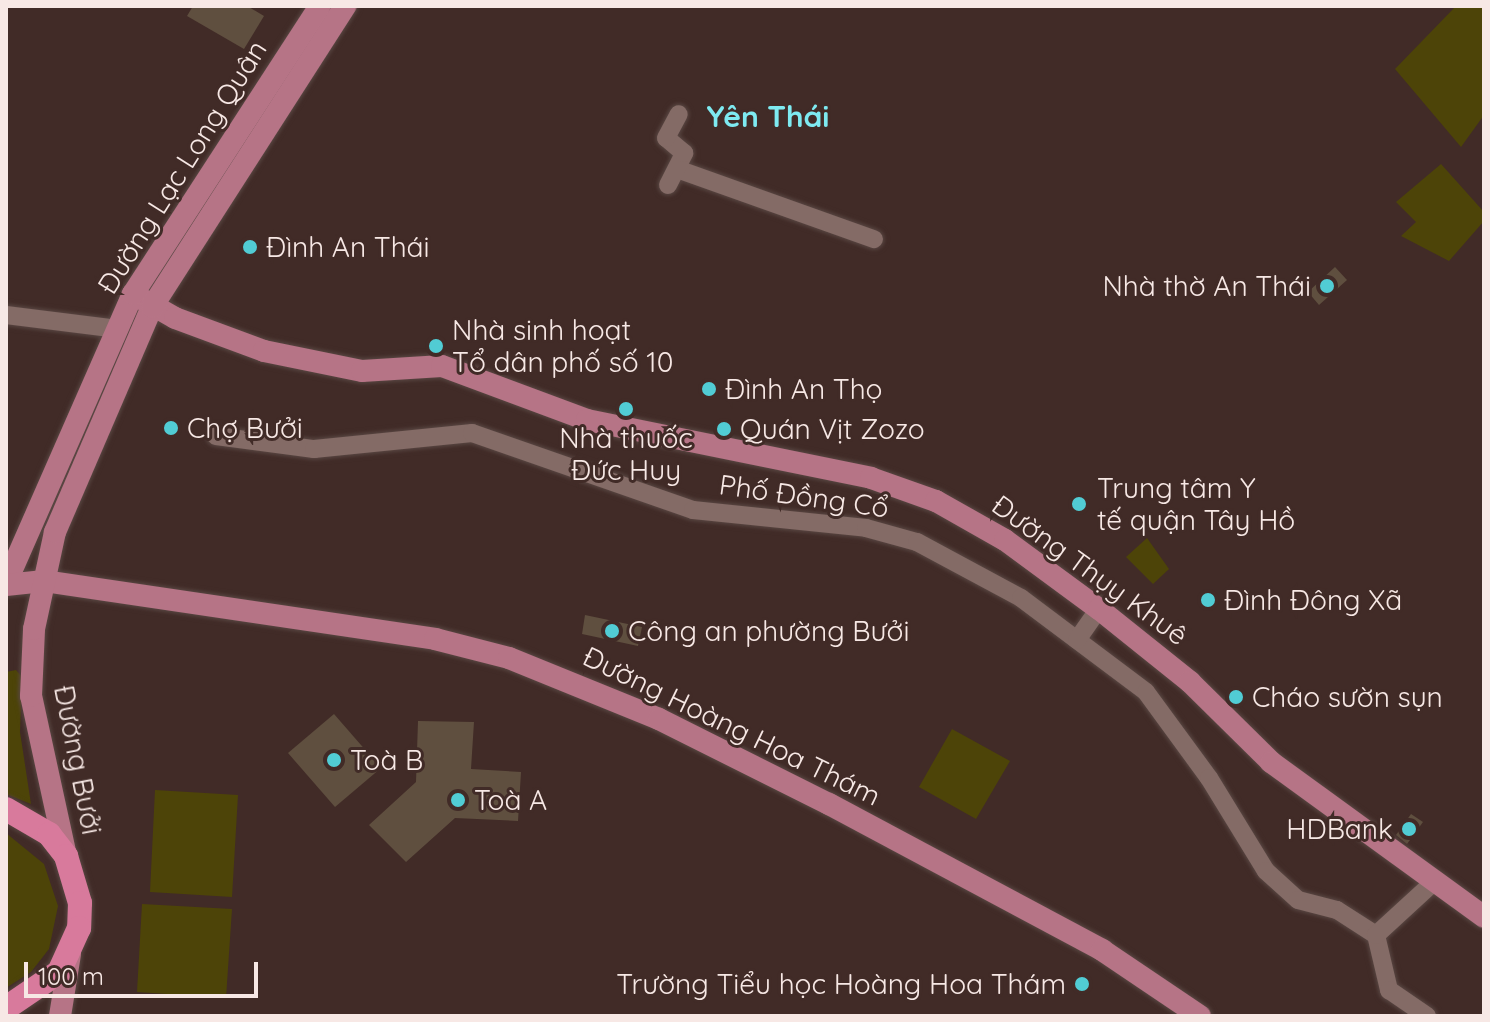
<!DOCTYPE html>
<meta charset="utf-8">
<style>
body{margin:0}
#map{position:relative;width:1490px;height:1022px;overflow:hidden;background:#412b27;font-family:Quicksand,sans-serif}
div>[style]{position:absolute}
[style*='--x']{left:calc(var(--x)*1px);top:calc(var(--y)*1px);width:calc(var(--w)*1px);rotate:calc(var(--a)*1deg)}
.green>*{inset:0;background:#4d4408}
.building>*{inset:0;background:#5f4f3f}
.roads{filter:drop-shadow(0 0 2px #594743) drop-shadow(0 0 2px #594743)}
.minor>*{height:18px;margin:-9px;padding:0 9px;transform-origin:9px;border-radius:9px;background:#846b66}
.major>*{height:22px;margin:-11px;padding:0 11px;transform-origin:11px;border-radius:11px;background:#b67486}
.highway>*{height:24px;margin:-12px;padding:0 12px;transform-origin:12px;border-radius:12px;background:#d87a9c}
.dots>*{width:22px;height:22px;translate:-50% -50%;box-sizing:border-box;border:4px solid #412b27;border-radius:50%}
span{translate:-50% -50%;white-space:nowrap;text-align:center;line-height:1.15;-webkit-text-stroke:6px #412b27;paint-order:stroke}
.street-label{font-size:28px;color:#f7e8e5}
.poi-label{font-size:28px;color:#f7e8e5}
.left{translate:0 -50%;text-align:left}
.right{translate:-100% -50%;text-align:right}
.neighbourhood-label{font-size:30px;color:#7eeaf1;font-weight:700}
.frame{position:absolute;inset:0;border:8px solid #f7e8e5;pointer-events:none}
.scale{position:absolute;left:24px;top:962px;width:234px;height:36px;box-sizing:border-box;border:4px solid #f7e8e5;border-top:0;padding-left:10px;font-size:24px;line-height:28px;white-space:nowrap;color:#f7e8e5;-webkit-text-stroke:6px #412b27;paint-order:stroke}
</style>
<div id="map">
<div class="green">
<div style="clip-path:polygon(1456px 6px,1484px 6px,1484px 115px,1461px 147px,1395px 69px)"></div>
<div style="clip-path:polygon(1441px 164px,1484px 212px,1484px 221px,1449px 261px,1401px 236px,1416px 222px,1396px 202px)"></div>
<div style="clip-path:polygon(1147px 538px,1169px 569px,1153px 584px,1126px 557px)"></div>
<div style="clip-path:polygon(16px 670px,22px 677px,20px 732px,31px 804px,6px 794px,6px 672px)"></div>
<div style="clip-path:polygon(952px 729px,1010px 761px,976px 819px,919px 787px)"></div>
<div style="clip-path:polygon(155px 790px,238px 795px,232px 897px,150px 892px)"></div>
<div style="clip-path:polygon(6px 833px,44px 864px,58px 906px,49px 949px,31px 972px,6px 988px)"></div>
<div style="clip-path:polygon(142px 904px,232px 909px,226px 998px,137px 992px)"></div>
</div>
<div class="building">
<div style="clip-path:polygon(193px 6px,247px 6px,264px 16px,244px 49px,187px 16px)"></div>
<div style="clip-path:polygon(1335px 267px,1347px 280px,1319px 305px,1308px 292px)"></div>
<div style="clip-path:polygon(585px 615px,642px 627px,638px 646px,582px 634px)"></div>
<div style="clip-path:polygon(334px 714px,381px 768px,335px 807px,288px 753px)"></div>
<div style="clip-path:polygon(418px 721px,474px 722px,471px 769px,521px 772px,518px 821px,455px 818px,406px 862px,369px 825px,416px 782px)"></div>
<div style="clip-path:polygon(1411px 814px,1423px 822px,1407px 844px,1396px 835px)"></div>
</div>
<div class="roads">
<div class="minor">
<div style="--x:677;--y:169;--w:209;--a:19.6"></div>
<div style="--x:668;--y:185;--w:36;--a:-63"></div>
<div style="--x:684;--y:153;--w:23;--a:-140"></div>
<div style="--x:666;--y:138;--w:27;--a:-62"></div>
<div style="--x:6;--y:315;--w:113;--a:7.1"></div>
<div style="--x:216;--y:436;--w:99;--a:7.6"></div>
<div style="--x:314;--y:449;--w:159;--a:-5.8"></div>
<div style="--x:472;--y:433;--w:234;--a:19.2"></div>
<div style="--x:693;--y:510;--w:174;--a:5.9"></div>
<div style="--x:866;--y:528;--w:53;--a:15.4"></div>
<div style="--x:917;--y:542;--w:118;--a:28.3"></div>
<div style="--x:1021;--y:598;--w:156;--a:36.9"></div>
<div style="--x:1146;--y:692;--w:107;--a:53.8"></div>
<div style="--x:1209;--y:778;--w:109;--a:58.5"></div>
<div style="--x:1266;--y:871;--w:43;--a:42.2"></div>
<div style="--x:1298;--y:900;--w:40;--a:14.4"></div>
<div style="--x:1337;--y:910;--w:46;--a:32.7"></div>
<div style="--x:1376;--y:935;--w:57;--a:76.7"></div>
<div style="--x:1389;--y:990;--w:46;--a:34.4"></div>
<div style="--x:1077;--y:640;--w:38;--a:-55"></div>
<div style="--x:1376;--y:935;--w:80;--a:-42.5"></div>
</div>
<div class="major">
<div style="--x:133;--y:294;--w:48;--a:29.7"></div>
<div style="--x:175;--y:318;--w:95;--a:20.3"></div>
<div style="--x:264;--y:351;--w:100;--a:11.5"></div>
<div style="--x:362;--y:371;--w:80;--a:-3.6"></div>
<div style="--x:442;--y:366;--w:155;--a:20.4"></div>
<div style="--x:587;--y:420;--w:290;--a:11.5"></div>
<div style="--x:871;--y:478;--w:69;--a:19.5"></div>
<div style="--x:936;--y:501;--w:79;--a:29.5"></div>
<div style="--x:1005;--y:540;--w:117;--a:36.3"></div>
<div style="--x:1099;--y:609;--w:117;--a:38.7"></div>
<div style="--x:1190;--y:682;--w:114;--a:44.6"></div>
<div style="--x:1271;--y:762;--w:263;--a:36"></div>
<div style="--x:6;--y:583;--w:316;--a:-66.3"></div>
<div style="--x:133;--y:294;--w:343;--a:-57"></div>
<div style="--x:6;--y:585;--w:38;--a:-6"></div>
<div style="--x:44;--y:581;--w:395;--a:8.4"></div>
<div style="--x:435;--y:639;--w:76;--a:14.4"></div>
<div style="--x:509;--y:658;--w:162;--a:22.1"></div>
<div style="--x:659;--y:719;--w:190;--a:26.6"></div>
<div style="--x:829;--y:804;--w:310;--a:28.1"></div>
<div style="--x:1102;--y:950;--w:118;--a:34"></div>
<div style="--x:66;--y:856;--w:164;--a:-102.3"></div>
<div style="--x:31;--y:696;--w:67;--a:-87.4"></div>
<div style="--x:34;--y:629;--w:99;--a:-77.8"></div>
<div style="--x:55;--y:532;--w:245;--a:-66.7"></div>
<div style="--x:152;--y:307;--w:358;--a:-57.3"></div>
<div style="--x:60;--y:1016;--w:63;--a:-80.8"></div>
</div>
<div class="highway">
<div style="--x:6;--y:809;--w:50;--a:30.2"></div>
<div style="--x:49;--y:834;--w:28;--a:52"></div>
<div style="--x:66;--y:856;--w:49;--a:73.4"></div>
<div style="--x:80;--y:903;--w:25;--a:92"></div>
<div style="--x:79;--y:928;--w:48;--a:114.4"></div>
<div style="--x:59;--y:972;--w:64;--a:145.8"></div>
</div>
</div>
<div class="dots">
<div style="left:250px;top:247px;background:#51ccd4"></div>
<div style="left:1327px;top:286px;background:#51ccd4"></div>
<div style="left:436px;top:346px;background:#51ccd4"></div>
<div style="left:709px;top:389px;background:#51ccd4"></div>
<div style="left:626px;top:409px;background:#51ccd4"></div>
<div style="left:171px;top:428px;background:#51ccd4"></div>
<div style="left:724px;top:429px;background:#51ccd4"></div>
<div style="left:1079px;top:504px;background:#51ccd4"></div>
<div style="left:1208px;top:600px;background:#51ccd4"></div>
<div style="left:612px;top:631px;background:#51ccd4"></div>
<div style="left:1236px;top:697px;background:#51ccd4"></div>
<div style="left:334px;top:760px;background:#51ccd4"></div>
<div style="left:458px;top:800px;background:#51ccd4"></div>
<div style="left:1409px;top:829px;background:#51ccd4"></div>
<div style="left:1082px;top:984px;background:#51ccd4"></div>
</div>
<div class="street-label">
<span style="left:182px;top:167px;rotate:-58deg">Đường Lạc Long Quân</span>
<span style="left:804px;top:496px;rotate:8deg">Phố Đồng Cổ</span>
<span style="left:1090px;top:570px;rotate:36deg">Đường Thụy Khuê</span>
<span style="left:732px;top:726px;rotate:26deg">Đường Hoàng Hoa Thám</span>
<span style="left:78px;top:760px;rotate:79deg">Đường Bưởi</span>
</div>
<div class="poi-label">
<span class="left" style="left:266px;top:247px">Đình An Thái</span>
<span class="right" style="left:1311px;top:286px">Nhà thờ An Thái</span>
<span class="left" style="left:452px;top:346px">Nhà sinh hoạt<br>Tổ dân phố số 10</span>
<span class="left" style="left:725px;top:389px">Đình An Thọ</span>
<span class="left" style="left:187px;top:428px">Chợ Bưởi</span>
<span class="left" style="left:740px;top:429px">Quán Vịt Zozo</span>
<span style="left:626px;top:454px">Nhà thuốc<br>Đức Huy</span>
<span class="left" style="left:1097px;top:504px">Trung tâm Y<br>tế quận Tây Hồ</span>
<span class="left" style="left:1224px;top:600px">Đình Đông Xã</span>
<span class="left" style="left:628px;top:631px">Công an phường Bưởi</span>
<span class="left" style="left:1252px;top:697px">Cháo sườn sụn</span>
<span class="left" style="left:350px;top:760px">Toà B</span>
<span class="left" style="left:474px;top:800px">Toà A</span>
<span class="right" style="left:1393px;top:829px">HDBank</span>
<span class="right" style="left:1066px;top:984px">Trường Tiểu học Hoàng Hoa Thám</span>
</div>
<div class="neighbourhood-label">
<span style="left:768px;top:116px">Yên Thái</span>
</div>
<div class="frame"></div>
<div class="scale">100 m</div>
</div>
